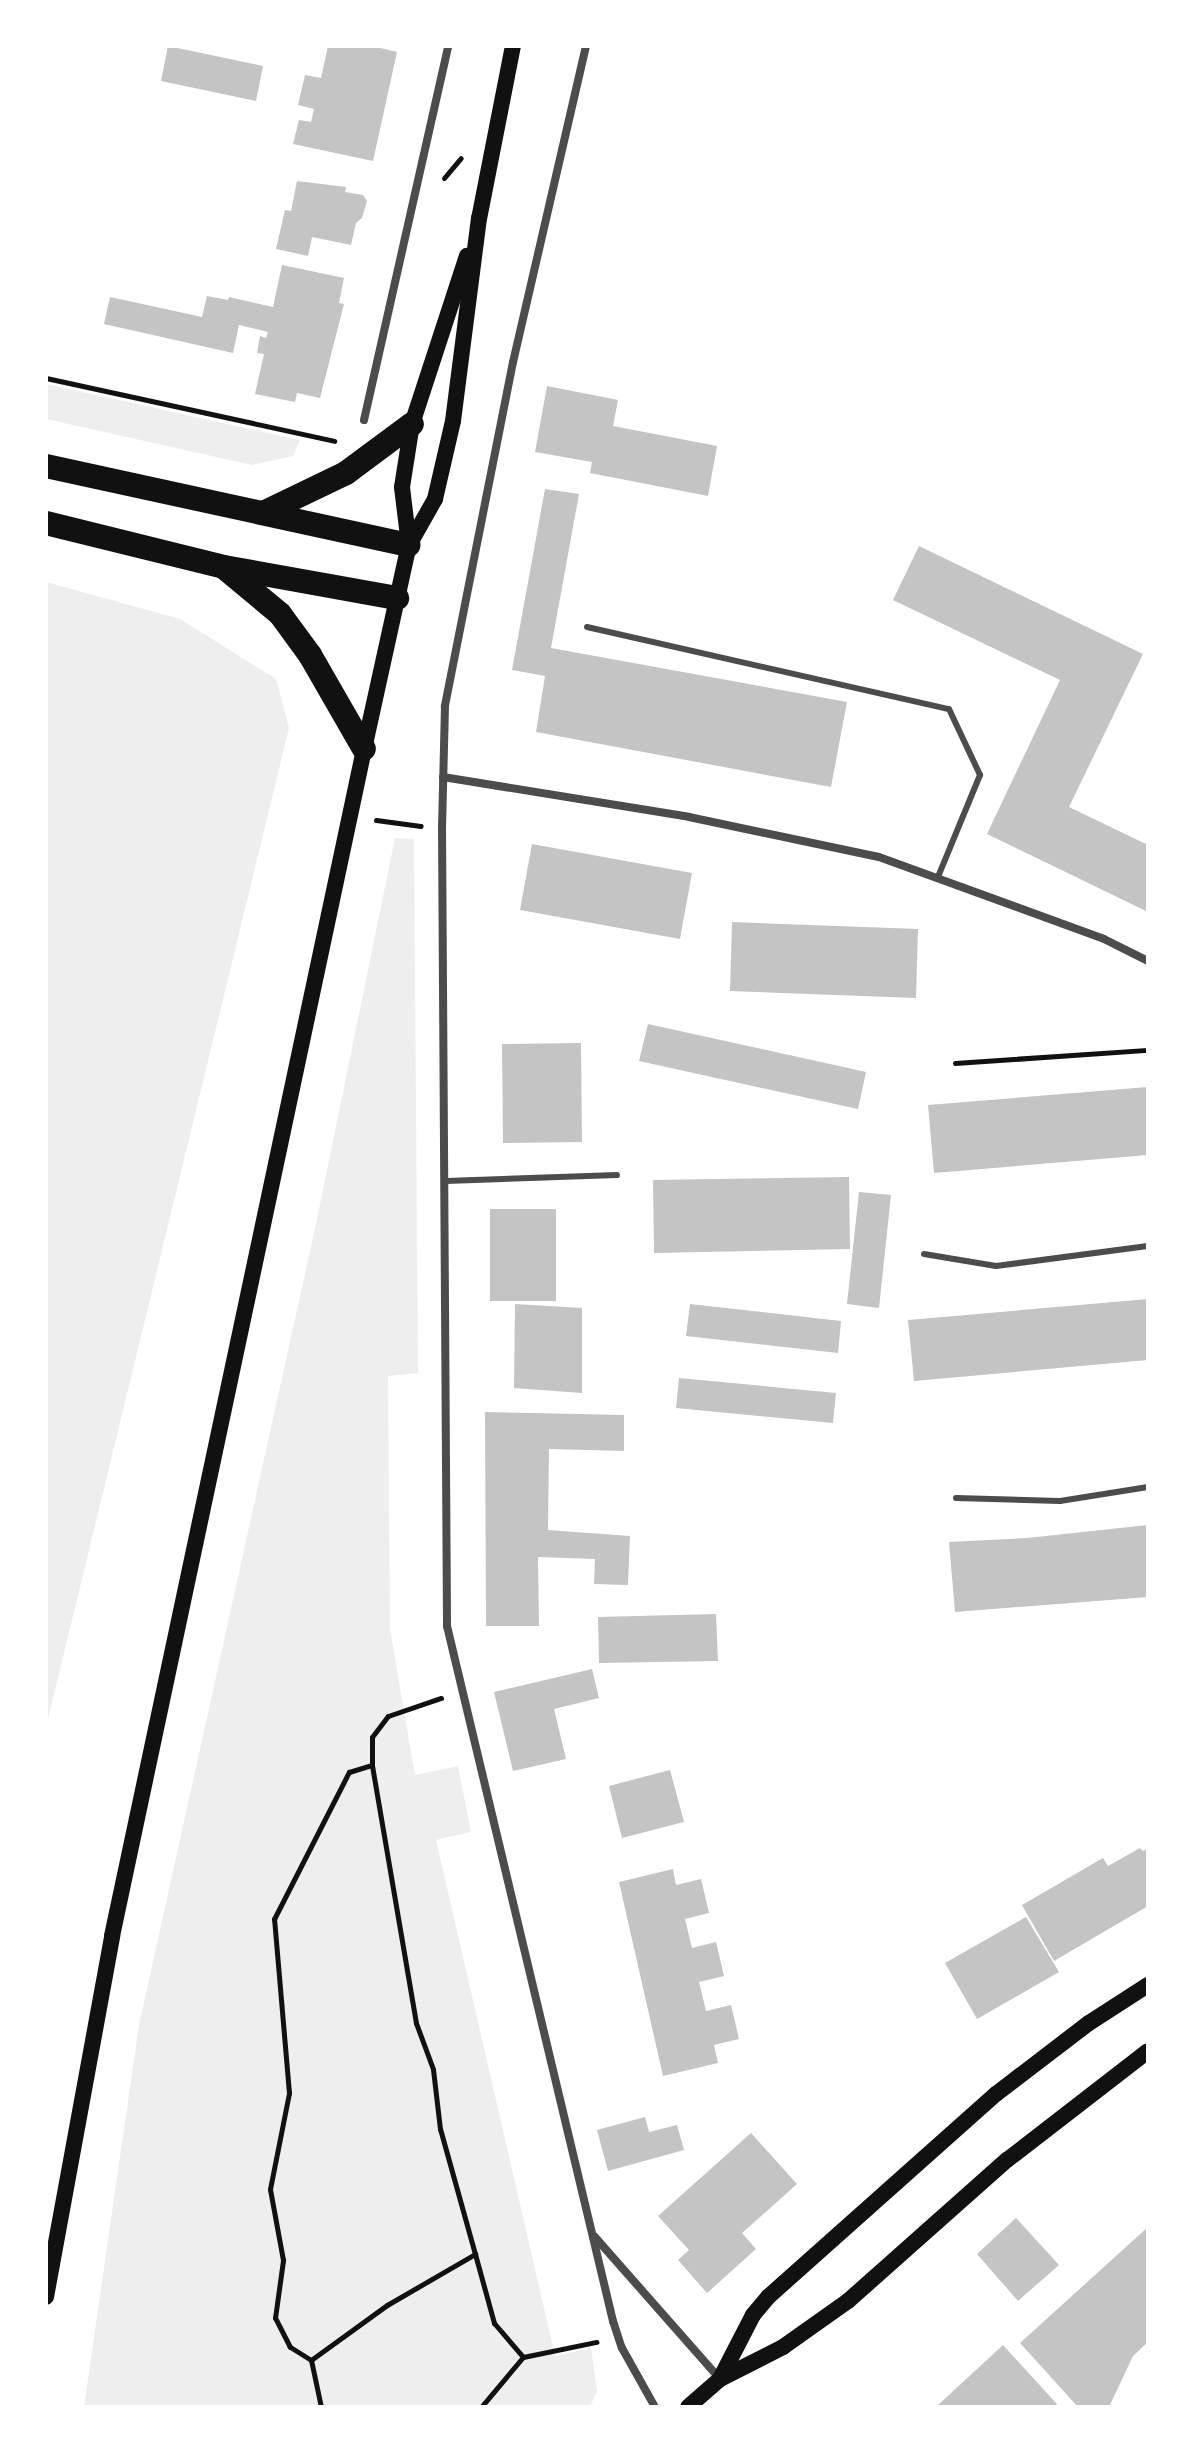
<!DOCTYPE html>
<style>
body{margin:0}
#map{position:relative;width:1194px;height:2453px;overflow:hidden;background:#fff;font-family:"Varela Round",sans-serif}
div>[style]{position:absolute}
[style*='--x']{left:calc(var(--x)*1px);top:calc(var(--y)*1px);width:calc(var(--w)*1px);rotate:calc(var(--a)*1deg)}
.green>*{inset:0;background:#eee}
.building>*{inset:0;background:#c4c4c4}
.path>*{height:5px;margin:-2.5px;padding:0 2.5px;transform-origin:2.5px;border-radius:2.5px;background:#111}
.service>*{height:6px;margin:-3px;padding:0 3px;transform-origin:3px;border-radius:3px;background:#4c4c4c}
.minor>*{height:8px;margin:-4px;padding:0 4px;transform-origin:4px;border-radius:4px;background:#4c4c4c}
.secondary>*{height:16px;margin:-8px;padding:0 8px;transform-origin:8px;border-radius:8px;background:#111}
.motorway>*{height:24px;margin:-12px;padding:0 12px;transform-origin:12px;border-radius:12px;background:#111}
span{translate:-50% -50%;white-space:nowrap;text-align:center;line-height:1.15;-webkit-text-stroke:8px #fff;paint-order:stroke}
.frame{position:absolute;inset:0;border:48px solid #fff;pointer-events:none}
</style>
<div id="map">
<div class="green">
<div style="clip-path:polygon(46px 384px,300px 440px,293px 456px,252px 465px,46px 419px)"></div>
<div style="clip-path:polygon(46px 582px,180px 619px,276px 679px,289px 728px,46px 1727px)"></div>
<div style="clip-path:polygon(395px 838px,414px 839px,418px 1373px,388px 1376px,390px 1629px,415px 1775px,458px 1766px,471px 1832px,436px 1840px,555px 2356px,591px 2348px,597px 2391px,590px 2407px,84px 2407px,139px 2025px,316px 1224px)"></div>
</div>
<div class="building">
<div style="clip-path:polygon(168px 46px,263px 66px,256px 101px,161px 81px)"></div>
<div style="clip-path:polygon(328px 46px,372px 46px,397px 52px,373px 161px,293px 144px,299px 120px,311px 122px,314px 109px,298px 105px,305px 75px,321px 78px)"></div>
<div style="clip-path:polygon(297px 181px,346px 187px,345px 192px,363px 195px,367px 201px,362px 218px,356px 223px,351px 245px,312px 237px,308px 256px,276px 249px,285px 210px,291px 211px)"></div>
<div style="clip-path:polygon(282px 265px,344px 278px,339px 303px,344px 304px,320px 398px,297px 393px,295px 402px,255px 394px,264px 354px,257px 353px,260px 336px,266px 338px,268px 332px,239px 325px,233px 353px,104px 324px,110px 297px,202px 317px,207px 296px,228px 300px,229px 297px,273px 307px)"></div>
<div style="clip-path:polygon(547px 386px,618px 400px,613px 426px,717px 446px,708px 496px,590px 473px,592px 462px,535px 452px)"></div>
<div style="clip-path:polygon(545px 489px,579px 494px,551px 648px,847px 702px,831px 787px,536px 732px,545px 676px,512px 670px)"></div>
<div style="clip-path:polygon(919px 546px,1143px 654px,1069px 807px,1148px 845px,1148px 912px,987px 834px,1060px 680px,893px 600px)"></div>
<div style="clip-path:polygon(532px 844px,692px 873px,680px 939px,520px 910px)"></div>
<div style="clip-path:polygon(732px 922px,918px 929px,916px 998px,730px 991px)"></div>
<div style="clip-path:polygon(648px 1024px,866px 1072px,858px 1109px,639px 1061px)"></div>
<div style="clip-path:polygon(581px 1043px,582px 1142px,503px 1143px,502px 1044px)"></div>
<div style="clip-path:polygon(1148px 1087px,1148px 1155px,934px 1173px,928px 1105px)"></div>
<div style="clip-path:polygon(849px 1177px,850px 1249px,654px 1253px,653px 1180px)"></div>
<div style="clip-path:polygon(859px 1192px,891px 1195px,879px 1308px,847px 1304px)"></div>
<div style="clip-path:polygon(490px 1209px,556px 1209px,556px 1301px,490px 1301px)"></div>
<div style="clip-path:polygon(1148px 1299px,1148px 1360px,914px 1381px,908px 1320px)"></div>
<div style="clip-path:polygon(515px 1304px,582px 1308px,582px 1393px,514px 1388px)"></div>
<div style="clip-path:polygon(690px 1304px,841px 1321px,838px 1353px,686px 1336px)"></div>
<div style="clip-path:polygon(679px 1378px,836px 1393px,833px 1423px,676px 1408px)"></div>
<div style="clip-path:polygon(485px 1412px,624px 1415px,624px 1451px,549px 1449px,548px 1530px,630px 1536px,628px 1585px,594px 1584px,595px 1559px,538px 1557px,539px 1626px,486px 1626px)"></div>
<div style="clip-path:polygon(1148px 1525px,1148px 1597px,955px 1612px,949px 1542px,1027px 1538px)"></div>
<div style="clip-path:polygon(716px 1614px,718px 1661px,599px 1663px,598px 1617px)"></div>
<div style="clip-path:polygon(592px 1669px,599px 1698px,554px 1709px,566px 1759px,513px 1771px,494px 1692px)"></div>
<div style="clip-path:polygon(670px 1770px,684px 1822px,622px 1838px,609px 1786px)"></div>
<div style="clip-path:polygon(1140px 1848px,1143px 1851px,1148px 1849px,1148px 1906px,1054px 1961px,1022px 1905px,1103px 1858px,1108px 1866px)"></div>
<div style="clip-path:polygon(673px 1869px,676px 1885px,701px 1879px,709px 1913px,685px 1919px,692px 1948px,716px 1942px,724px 1976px,699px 1982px,706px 2011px,731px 2005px,739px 2039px,714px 2045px,718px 2063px,663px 2076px,619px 1882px)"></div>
<div style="clip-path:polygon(1026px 1917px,1059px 1972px,977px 2019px,945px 1963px)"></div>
<div style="clip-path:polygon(645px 2117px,649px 2132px,677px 2125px,684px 2150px,608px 2171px,597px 2130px)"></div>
<div style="clip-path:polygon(751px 2133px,797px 2184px,742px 2233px,756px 2249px,707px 2293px,678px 2260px,689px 2250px,658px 2216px)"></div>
<div style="clip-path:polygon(1016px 2218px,1059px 2265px,1018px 2301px,977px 2254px)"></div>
<div style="clip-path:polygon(1148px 2227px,1148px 2342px,1133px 2356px,1109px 2407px,1078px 2407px,1020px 2343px)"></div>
<div style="clip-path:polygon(1003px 2345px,1057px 2404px,1054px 2407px,936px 2407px)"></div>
</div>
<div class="path">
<div style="--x:444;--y:178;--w:26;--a:-50"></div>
<div style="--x:46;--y:378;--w:295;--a:12.3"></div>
<div style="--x:376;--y:820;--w:45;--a:7.6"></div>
<div style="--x:955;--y:1063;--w:193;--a:-3.9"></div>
<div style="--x:475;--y:2254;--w:72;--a:74.6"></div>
<div style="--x:494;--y:2323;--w:45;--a:49.5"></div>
<div style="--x:523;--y:2357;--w:65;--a:130"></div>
<div style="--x:523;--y:2357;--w:75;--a:-11.6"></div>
<div style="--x:311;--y:2360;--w:25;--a:-148"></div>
<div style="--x:290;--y:2347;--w:33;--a:-117"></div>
<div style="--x:275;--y:2318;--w:59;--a:-82.1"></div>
<div style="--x:283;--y:2260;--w:72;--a:-100.4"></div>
<div style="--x:270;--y:2189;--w:98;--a:-78.8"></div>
<div style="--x:289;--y:2093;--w:175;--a:-94.9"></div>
<div style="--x:274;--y:1919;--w:165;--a:-63"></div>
<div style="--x:349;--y:1772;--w:24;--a:-17"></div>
<div style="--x:321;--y:2407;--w:48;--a:-102"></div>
<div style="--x:311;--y:2360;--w:94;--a:-35.9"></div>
<div style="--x:387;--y:2305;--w:102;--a:-30.1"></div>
<div style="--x:475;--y:2254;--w:130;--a:-105.6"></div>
<div style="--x:440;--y:2129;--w:60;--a:-96.7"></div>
<div style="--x:433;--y:2069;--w:49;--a:-110.3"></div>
<div style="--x:416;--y:2023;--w:262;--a:-99.7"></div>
<div style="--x:372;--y:1765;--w:28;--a:-90"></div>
<div style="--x:372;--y:1737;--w:26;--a:-53"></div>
<div style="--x:388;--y:1716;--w:56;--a:-18.8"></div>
</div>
<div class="service">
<div style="--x:587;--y:627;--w:371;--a:12.8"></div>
<div style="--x:949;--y:709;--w:73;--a:64.8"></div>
<div style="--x:980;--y:775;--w:110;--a:112.4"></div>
<div style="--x:446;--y:1181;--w:171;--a:-2"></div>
<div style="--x:924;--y:1254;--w:73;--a:9.5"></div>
<div style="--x:996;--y:1266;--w:153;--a:-7.5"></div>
<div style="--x:956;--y:1498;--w:104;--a:1.7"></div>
<div style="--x:1060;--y:1501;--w:89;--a:-9"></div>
</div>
<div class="minor">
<div style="--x:586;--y:46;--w:324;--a:103"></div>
<div style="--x:513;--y:362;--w:351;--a:101.2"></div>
<div style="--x:445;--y:706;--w:121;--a:91.4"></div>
<div style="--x:442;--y:827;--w:799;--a:89.64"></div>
<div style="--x:447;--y:1626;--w:715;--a:76.57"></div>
<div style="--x:613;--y:2321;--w:28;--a:72"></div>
<div style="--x:622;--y:2348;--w:68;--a:60.8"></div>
<div style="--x:364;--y:420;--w:383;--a:-77.3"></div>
<div style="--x:443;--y:777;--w:249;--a:9.2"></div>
<div style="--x:689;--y:817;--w:194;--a:11.9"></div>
<div style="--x:879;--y:857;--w:239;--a:20"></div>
<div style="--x:1104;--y:939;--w:49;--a:26.6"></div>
<div style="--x:594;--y:2236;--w:191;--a:48.6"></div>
</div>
<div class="secondary">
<div style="--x:409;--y:545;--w:58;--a:-96.9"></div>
<div style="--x:402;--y:487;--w:64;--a:-81"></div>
<div style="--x:412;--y:424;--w:177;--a:-71.9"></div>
<div style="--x:46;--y:2297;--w:367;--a:-79.6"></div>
<div style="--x:112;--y:1936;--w:1213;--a:-78.01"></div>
<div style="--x:364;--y:749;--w:209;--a:-77.6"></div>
<div style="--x:409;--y:545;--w:53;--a:-60.5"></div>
<div style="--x:435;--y:499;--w:80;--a:-77"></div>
<div style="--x:453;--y:421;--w:204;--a:-82.7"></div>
<div style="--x:479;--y:219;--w:176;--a:-78.9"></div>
<div style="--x:720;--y:2379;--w:72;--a:-62.7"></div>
<div style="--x:753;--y:2315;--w:23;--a:-50"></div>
<div style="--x:768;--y:2297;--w:305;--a:-41.7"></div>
<div style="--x:996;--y:2094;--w:117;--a:-37.4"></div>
<div style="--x:1089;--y:2023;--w:70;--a:-32.8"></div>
<div style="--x:688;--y:2407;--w:43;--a:-41.2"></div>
<div style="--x:720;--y:2379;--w:71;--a:-26.9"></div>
<div style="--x:783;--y:2347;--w:80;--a:-35.3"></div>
<div style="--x:848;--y:2301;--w:213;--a:-41.6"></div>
<div style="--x:1007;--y:2160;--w:178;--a:-37.7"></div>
</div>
<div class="motorway">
<div style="--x:46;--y:466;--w:371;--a:12.3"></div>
<div style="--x:263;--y:513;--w:92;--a:-25.7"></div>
<div style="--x:346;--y:473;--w:82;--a:-36.6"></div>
<div style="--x:46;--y:523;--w:183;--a:13.9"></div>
<div style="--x:224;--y:567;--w:176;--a:10.2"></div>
<div style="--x:226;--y:569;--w:70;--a:39.8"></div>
<div style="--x:280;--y:614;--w:51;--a:53.8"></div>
<div style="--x:310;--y:655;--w:108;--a:60.1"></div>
</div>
<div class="frame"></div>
</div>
